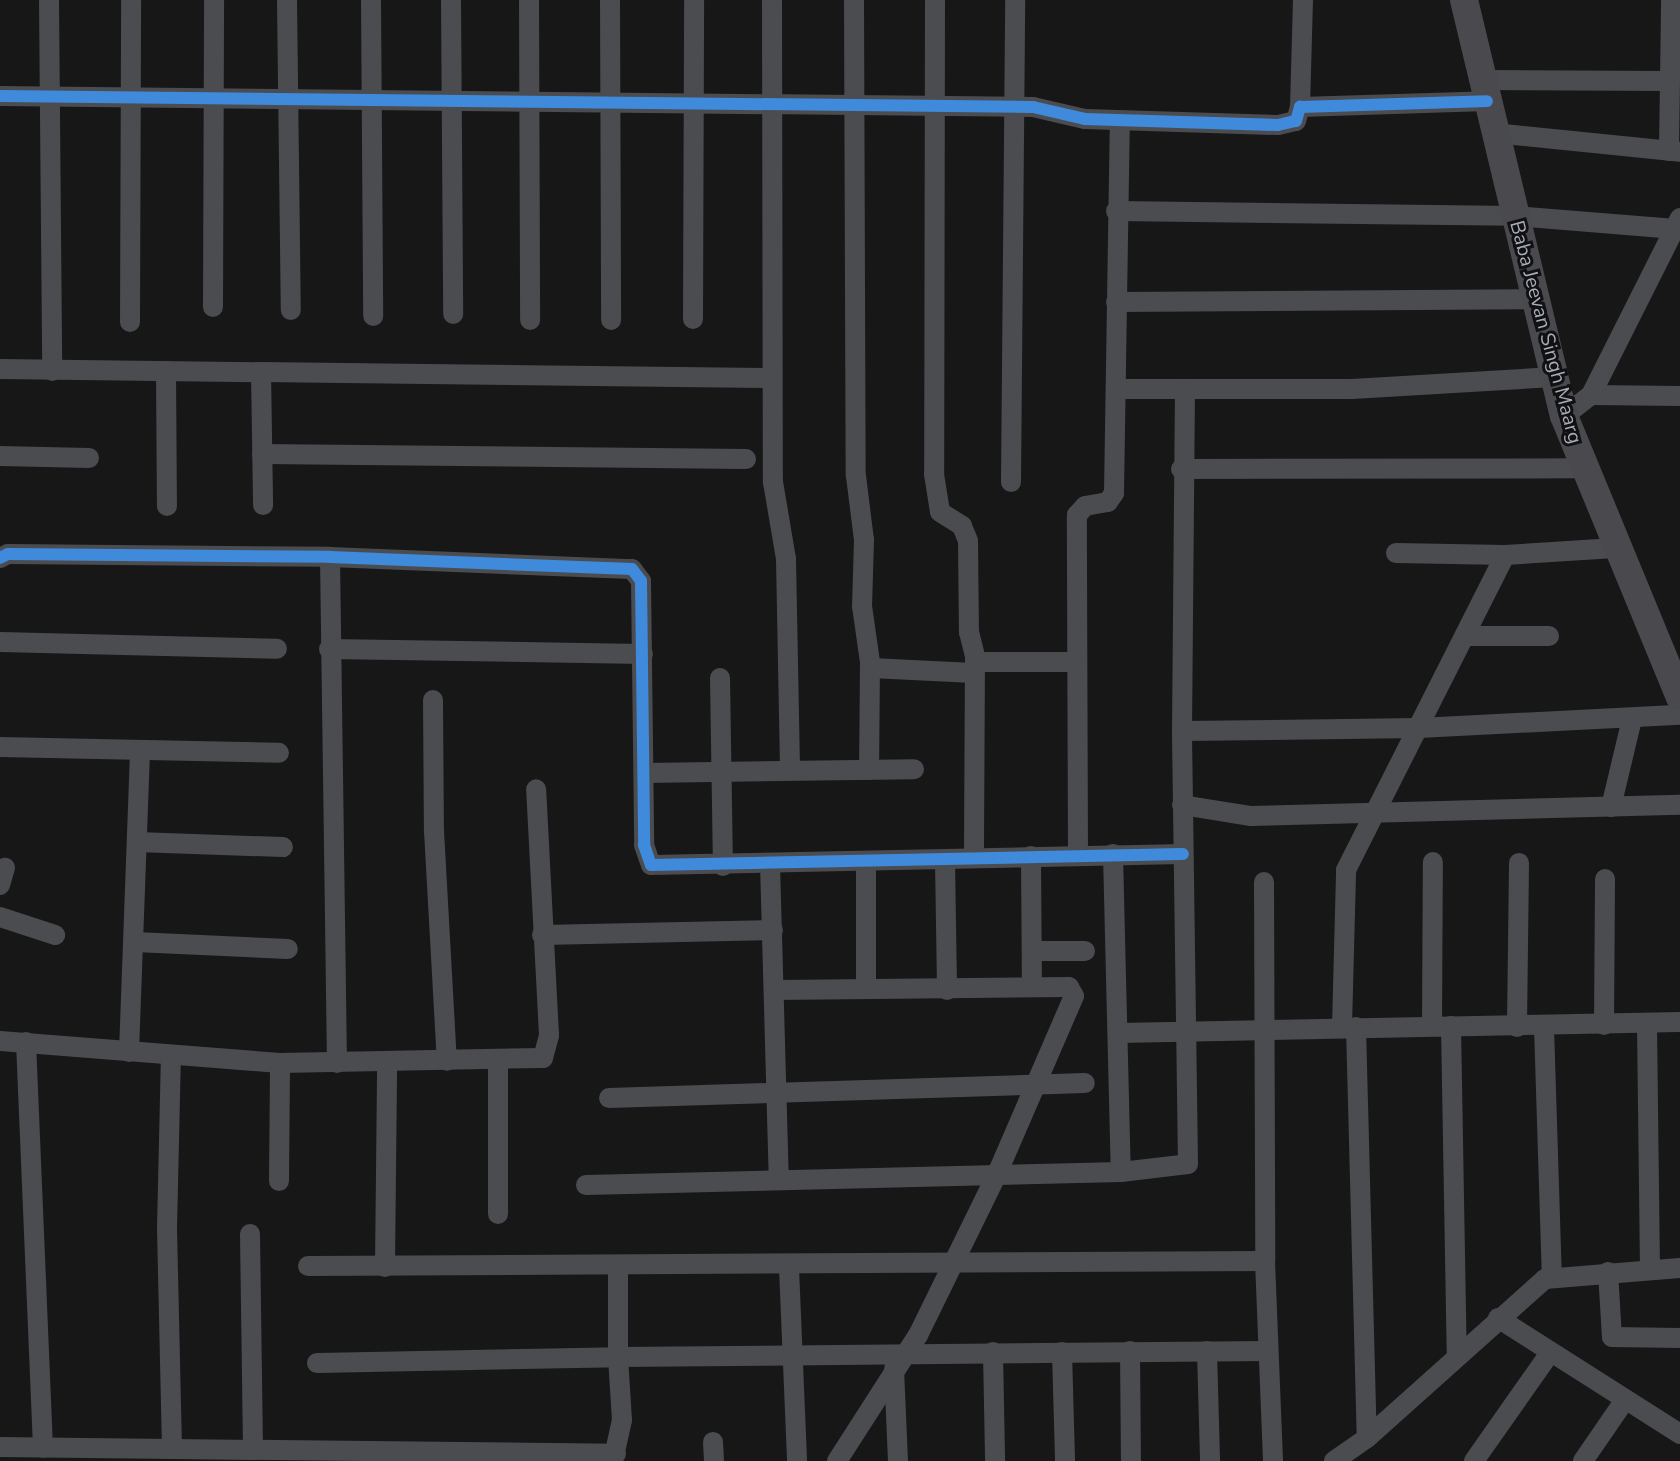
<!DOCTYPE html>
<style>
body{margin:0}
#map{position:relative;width:1680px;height:1461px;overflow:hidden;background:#171717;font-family:"Nunito Sans",sans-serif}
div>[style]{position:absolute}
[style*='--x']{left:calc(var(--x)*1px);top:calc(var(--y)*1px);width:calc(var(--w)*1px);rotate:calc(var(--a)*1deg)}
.street>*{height:20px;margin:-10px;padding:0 10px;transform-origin:10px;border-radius:10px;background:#4b4c50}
.secondary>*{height:28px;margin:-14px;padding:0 14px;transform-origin:14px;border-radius:14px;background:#4a4a4e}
.cycleway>*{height:12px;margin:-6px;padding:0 6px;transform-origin:6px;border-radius:6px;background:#408adc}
span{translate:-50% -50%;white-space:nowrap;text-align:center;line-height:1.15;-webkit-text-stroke:6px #111113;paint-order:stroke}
.street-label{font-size:20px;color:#a8adb8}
</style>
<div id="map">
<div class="street">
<div style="--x:49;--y:0;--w:371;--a:89.5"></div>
<div style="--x:287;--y:0;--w:310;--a:89.3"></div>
<div style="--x:371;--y:0;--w:316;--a:89.6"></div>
<div style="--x:451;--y:0;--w:314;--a:89.6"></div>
<div style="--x:529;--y:0;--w:320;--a:89.8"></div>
<div style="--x:610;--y:0;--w:320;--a:89.8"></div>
<div style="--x:772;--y:0;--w:482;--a:89.9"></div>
<div style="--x:773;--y:482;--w:78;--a:80.4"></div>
<div style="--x:786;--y:559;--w:211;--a:88.9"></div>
<div style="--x:854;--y:0;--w:476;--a:89.8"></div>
<div style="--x:856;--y:476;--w:64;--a:82.9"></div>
<div style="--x:864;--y:540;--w:66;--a:91.7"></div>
<div style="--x:862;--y:606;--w:57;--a:81.9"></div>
<div style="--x:870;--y:662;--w:108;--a:90.5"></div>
<div style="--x:935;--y:0;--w:474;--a:90.1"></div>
<div style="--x:934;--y:474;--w:38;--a:81"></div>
<div style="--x:940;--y:512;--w:26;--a:32"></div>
<div style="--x:962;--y:526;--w:16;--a:68"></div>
<div style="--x:968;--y:541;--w:91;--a:89.4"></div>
<div style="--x:969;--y:632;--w:25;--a:76"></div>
<div style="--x:975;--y:656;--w:202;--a:90.3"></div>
<div style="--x:1483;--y:80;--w:186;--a:0.3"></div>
<div style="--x:0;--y:96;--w:1033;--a:0.61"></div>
<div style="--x:1033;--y:107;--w:53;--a:13"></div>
<div style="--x:1085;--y:119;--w:193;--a:1.8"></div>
<div style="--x:1278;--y:125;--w:18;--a:-13"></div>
<div style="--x:1296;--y:121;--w:15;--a:-74"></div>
<div style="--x:1300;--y:107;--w:187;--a:-1.8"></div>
<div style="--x:1300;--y:107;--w:107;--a:-88.4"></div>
<div style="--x:1494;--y:133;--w:187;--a:5.8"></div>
<div style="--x:1669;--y:151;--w:151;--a:-89.2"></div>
<div style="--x:1116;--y:211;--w:399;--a:0.7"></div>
<div style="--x:1515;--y:216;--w:161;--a:4.6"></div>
<div style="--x:1116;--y:302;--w:419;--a:-0.4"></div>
<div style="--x:213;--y:307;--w:307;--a:-89.8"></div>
<div style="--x:693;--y:319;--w:319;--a:-89.8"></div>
<div style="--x:130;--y:322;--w:322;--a:-89.8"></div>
<div style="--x:0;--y:369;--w:261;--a:0.7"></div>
<div style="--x:261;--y:372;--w:133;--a:89.1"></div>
<div style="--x:166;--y:371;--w:135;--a:89.6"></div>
<div style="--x:261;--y:372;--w:511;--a:0.67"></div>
<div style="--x:1116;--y:389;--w:236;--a:0"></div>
<div style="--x:1352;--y:389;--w:202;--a:-3.4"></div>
<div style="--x:1591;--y:395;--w:89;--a:0.6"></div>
<div style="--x:1564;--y:416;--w:34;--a:-38"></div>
<div style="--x:1591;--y:395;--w:198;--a:-63.3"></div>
<div style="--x:262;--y:454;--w:484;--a:0.6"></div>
<div style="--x:0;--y:456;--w:89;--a:1.3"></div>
<div style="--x:1181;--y:469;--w:403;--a:-0.1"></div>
<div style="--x:1011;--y:482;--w:482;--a:-89.5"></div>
<div style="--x:1396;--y:553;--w:109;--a:1.1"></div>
<div style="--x:1505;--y:555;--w:110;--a:-3.6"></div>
<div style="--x:330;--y:557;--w:506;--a:89.21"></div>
<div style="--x:0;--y:558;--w:9;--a:-27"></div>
<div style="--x:8;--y:554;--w:322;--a:0.5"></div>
<div style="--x:330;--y:557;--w:302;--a:2.3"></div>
<div style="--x:632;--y:569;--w:15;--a:53"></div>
<div style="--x:641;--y:581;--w:264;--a:89.3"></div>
<div style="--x:644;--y:845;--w:21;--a:71"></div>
<div style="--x:651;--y:865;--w:532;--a:-1.18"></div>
<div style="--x:1467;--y:636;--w:82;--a:0"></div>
<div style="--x:0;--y:642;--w:277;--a:1.4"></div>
<div style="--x:329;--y:649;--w:314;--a:0.9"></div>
<div style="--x:975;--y:662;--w:101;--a:0"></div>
<div style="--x:871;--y:668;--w:103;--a:2.8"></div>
<div style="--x:720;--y:678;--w:188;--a:89.1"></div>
<div style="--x:433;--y:700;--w:131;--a:89.6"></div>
<div style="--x:434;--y:831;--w:230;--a:86.8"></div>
<div style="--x:1182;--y:731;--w:237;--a:-0.7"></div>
<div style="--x:1419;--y:728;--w:261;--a:-2.9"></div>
<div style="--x:0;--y:747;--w:279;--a:1.2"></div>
<div style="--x:644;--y:773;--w:270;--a:-0.8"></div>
<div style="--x:1182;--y:805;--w:70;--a:9.1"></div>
<div style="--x:1251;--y:816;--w:429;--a:-1.5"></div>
<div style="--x:1611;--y:807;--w:90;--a:-76.6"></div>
<div style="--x:137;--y:842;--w:146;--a:2"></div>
<div style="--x:1078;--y:854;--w:339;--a:-90.2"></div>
<div style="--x:1077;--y:515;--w:12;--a:-48"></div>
<div style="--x:1085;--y:506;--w:23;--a:-10"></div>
<div style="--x:1108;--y:502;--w:11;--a:-56"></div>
<div style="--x:1114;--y:493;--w:372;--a:-89.1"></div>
<div style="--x:1113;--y:854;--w:318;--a:88.6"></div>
<div style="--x:1031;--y:856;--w:131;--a:89.6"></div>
<div style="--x:945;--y:860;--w:130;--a:89.1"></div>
<div style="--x:866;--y:862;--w:127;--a:90"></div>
<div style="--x:770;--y:864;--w:316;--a:88.4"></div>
<div style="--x:1264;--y:882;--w:379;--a:89.8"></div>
<div style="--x:1265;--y:1261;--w:200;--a:87.7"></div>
<div style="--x:0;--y:885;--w:18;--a:-74"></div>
<div style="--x:0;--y:917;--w:58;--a:18.1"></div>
<div style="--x:542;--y:935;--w:231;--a:-1.2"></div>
<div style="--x:135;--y:942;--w:153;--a:2.6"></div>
<div style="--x:1032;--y:951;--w:53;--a:0"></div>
<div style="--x:775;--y:990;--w:294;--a:-0.6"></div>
<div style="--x:1069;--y:987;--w:10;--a:61"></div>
<div style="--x:1074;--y:996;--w:192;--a:113.4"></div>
<div style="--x:998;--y:1172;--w:182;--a:116.1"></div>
<div style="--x:918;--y:1335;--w:150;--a:122.7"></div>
<div style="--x:1647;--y:1024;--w:245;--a:89.3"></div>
<div style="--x:1604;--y:1025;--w:146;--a:-89.6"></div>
<div style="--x:1432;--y:1026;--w:164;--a:-89.7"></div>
<div style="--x:1451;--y:1026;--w:330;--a:89"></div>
<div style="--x:1342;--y:1027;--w:157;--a:-88.5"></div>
<div style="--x:1346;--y:870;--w:353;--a:-63.2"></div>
<div style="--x:1356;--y:1027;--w:411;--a:88.5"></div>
<div style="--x:1517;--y:1027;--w:164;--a:-89.3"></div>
<div style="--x:1544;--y:1027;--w:249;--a:88.2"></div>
<div style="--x:1119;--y:1033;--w:561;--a:-1.12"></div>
<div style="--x:0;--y:1041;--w:281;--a:4.5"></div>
<div style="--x:280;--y:1063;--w:263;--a:-1.1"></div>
<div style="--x:543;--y:1058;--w:24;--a:-75"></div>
<div style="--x:549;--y:1035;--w:246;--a:-93"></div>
<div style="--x:26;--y:1042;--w:406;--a:87.6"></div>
<div style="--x:129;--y:1052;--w:300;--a:-87.9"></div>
<div style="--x:609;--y:1098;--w:476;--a:-1.8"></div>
<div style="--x:279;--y:1181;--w:118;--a:-89.5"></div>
<div style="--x:586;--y:1185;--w:535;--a:-1.39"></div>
<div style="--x:1121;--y:1172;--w:67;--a:-6.8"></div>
<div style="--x:1188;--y:1164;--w:433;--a:-90.8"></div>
<div style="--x:1182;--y:731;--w:341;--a:-89.5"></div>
<div style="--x:498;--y:1214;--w:153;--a:-90"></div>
<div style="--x:250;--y:1234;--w:216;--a:89.2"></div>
<div style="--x:308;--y:1266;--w:957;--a:-0.3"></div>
<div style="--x:385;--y:1267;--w:205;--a:-89.4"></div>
<div style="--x:618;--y:1267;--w:90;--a:90"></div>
<div style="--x:618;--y:1357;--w:650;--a:-0.53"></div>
<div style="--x:789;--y:1268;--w:193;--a:87.6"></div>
<div style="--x:1608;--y:1272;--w:65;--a:86.5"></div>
<div style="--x:1612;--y:1337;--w:68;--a:0.8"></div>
<div style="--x:1498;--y:1318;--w:216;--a:32.5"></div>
<div style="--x:1130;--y:1351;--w:110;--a:89.5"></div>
<div style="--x:1207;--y:1351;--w:110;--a:88.4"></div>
<div style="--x:993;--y:1352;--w:109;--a:88.9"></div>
<div style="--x:1062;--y:1352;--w:109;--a:88.4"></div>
<div style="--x:317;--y:1363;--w:301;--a:-1.1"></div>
<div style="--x:618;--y:1357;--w:63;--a:86.4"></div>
<div style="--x:622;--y:1420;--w:42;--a:102.4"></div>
<div style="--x:894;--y:1369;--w:92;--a:87.5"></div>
<div style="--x:713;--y:1442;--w:19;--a:87"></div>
<div style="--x:0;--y:1447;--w:172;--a:0.7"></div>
<div style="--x:172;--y:1449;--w:220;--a:-91.3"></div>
<div style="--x:167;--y:1229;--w:171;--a:-88.7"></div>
<div style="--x:172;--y:1449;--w:444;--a:0.6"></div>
<div style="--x:1334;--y:1461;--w:40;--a:-34.9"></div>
<div style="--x:1367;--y:1438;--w:239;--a:-41.8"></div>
<div style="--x:1545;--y:1279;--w:135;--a:-4.7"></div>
<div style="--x:1474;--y:1461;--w:132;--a:-54.9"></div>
<div style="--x:1583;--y:1461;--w:74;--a:-55.5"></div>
</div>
<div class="secondary">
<div style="--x:1464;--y:0;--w:428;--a:76.5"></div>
<div style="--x:1564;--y:416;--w:304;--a:67.6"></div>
</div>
<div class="cycleway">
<div style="--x:0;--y:96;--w:1033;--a:0.61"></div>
<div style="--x:1033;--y:107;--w:53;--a:13"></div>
<div style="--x:1085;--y:119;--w:193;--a:1.8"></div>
<div style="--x:1278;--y:125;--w:18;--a:-13"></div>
<div style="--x:1296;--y:121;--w:15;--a:-74"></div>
<div style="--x:1300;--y:107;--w:187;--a:-1.8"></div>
<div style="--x:0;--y:558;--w:9;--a:-27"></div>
<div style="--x:8;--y:554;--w:322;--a:0.5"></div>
<div style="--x:330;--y:557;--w:302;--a:2.3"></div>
<div style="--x:632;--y:569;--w:15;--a:53"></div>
<div style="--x:641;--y:581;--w:264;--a:89.3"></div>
<div style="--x:644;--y:845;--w:21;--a:71"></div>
<div style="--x:651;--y:865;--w:532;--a:-1.18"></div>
</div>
<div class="street-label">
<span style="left:1546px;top:332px;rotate:75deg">Baba Jeevan Singh Maarg</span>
</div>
</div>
